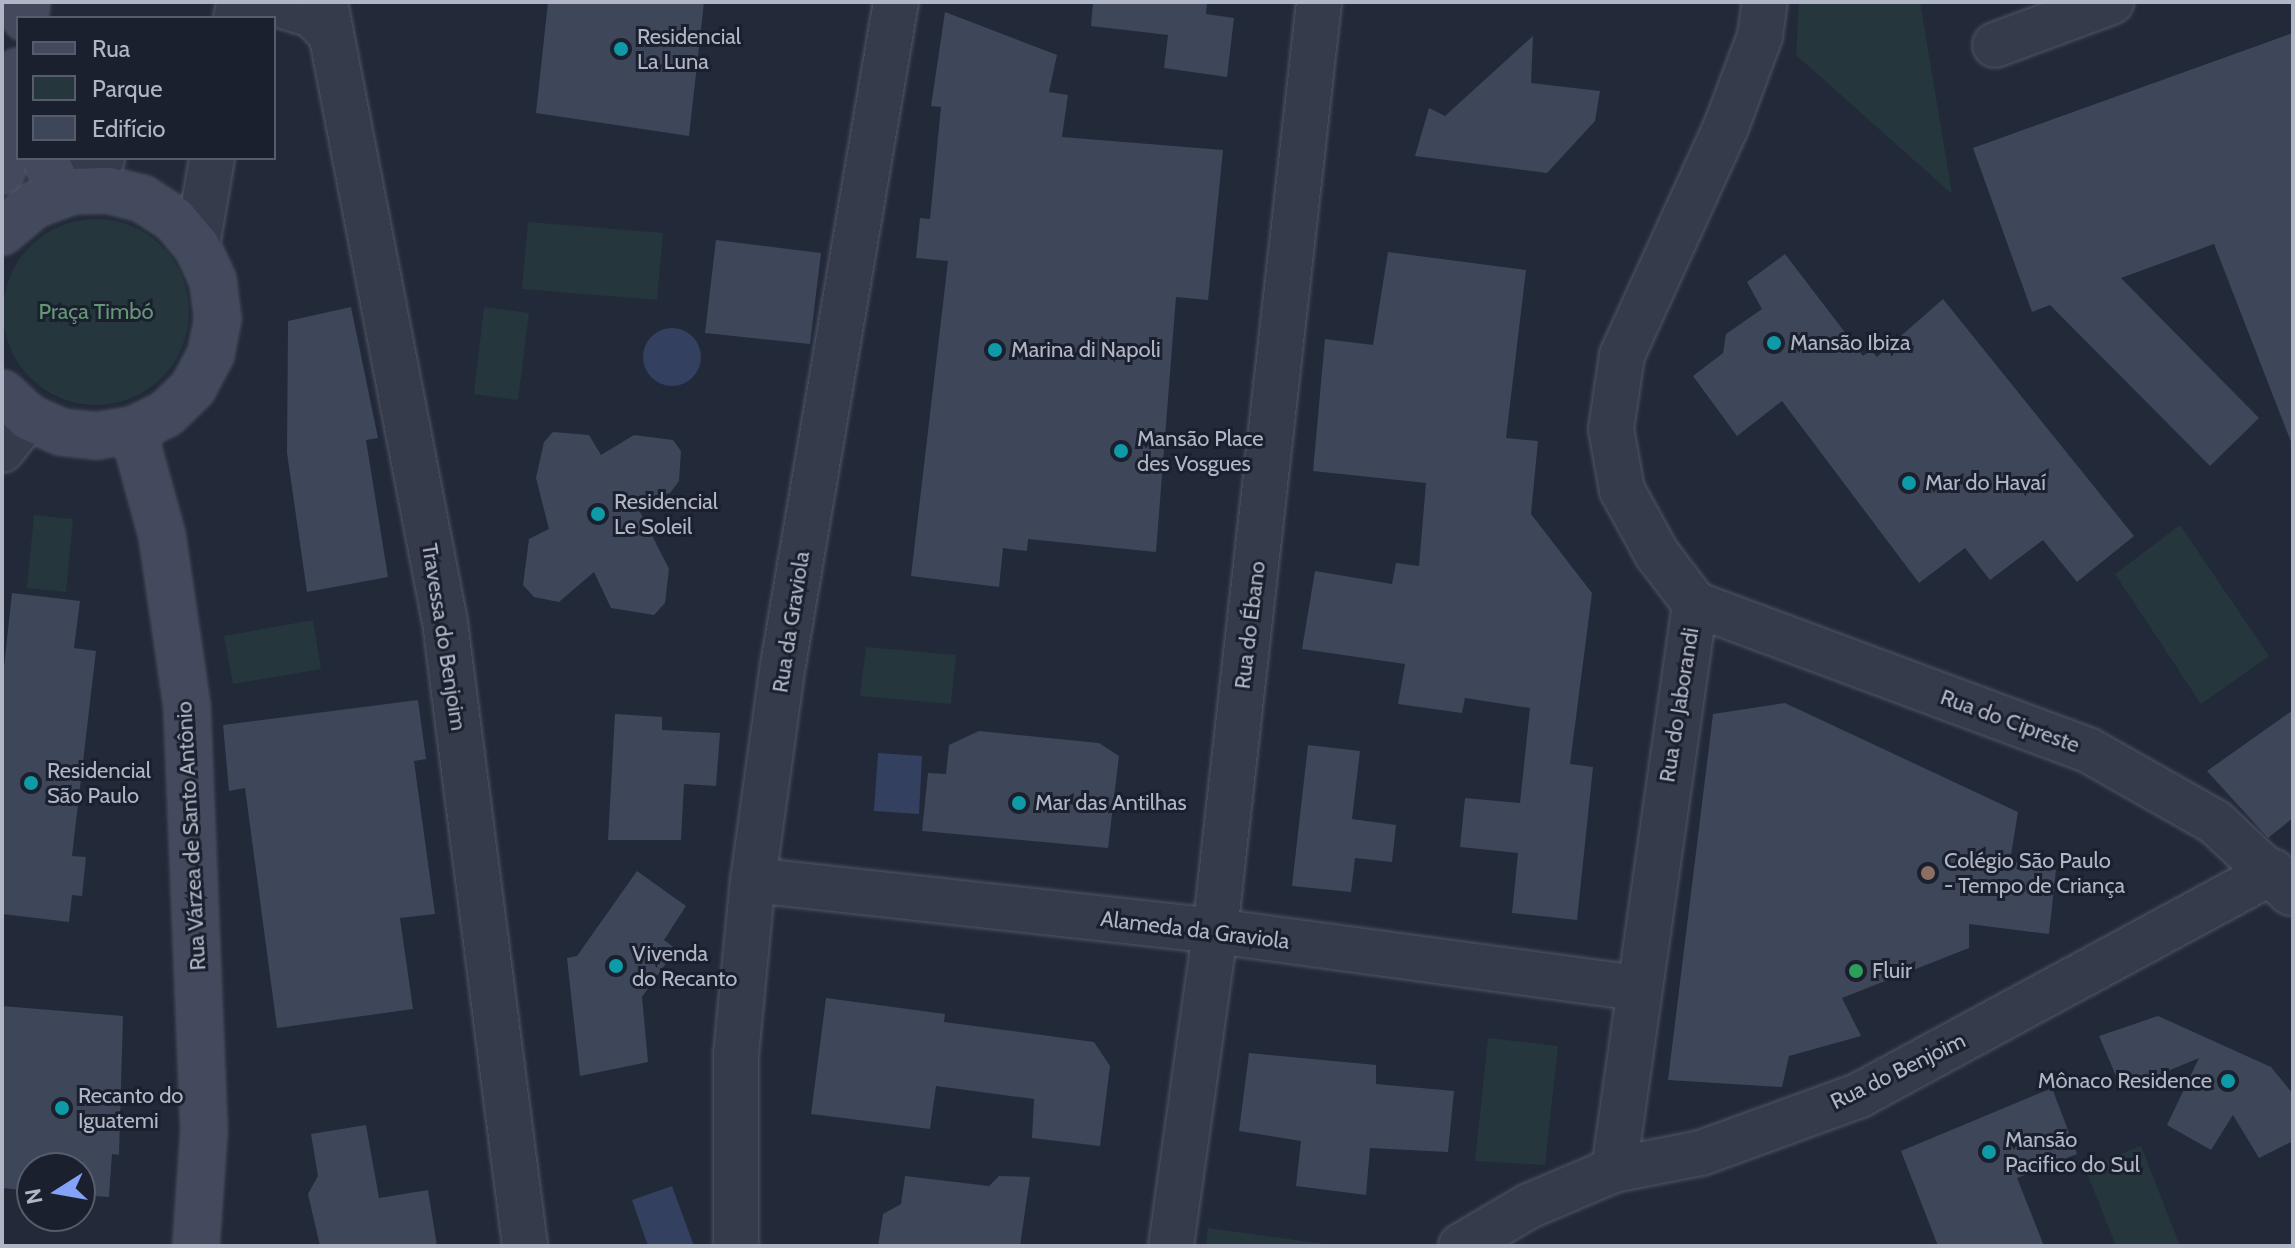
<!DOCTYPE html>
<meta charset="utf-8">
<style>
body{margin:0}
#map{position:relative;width:2295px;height:1248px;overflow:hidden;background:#222939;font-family:Cabin,sans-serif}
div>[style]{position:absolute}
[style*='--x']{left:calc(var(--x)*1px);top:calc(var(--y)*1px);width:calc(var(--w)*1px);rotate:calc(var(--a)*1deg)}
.green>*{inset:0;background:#25373c}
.round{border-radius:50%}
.water>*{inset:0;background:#33405f}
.building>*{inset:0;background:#3e4659}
.roads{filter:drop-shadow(0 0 2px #505665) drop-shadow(0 0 2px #505665)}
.street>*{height:44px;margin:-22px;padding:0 22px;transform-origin:22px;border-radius:22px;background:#353b4a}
.secondary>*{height:44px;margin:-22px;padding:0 22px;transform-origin:22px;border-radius:22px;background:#434a5d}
.dots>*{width:22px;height:22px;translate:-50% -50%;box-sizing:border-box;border:4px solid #1b202e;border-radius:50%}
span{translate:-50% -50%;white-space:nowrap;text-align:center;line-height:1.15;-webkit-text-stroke:6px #1b202e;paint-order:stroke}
.poi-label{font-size:22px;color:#b0b6c6}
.left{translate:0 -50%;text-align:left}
.right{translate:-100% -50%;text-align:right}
.park-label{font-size:22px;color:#679778}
.street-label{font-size:22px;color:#b0b6c6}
.frame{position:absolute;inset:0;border:4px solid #b0b6c6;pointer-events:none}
.legend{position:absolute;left:16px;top:16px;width:260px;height:144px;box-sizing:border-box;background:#1b202e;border:2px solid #575c6b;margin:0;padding:10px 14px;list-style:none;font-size:24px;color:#b0b6c6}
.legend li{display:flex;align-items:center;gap:16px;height:40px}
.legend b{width:40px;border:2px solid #575c6b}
.north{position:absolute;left:16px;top:1152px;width:80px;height:80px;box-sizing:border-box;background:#1b202e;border:2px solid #575c6b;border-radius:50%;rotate:259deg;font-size:22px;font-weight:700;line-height:32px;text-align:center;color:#b0b6c6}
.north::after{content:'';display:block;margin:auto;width:28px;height:36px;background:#84a2f7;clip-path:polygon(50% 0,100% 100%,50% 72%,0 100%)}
</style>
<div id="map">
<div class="green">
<div style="clip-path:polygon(1799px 2px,1920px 2px,1952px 194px,1796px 55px)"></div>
<div class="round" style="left:3px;top:219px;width:186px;height:186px"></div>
<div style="clip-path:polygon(528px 222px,663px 233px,657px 300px,522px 289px)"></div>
<div style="clip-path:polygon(484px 307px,529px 313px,518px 400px,474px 394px)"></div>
<div style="clip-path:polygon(34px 515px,73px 519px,66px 592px,27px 588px)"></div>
<div style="clip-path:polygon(2180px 525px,2269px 656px,2201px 704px,2115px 574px)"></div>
<div style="clip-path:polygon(313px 620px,321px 669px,233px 684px,224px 636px)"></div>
<div style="clip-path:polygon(866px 647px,956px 655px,951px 704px,860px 696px)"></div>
<div style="clip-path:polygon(1488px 1038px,1558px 1046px,1545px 1165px,1475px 1161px)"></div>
<div style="clip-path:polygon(2141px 1146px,2180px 1246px,2116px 1246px,2085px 1168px)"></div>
<div style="clip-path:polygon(1208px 1228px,1339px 1246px,1206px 1246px)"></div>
</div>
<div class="water">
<div class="round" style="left:643px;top:328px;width:58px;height:58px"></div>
<div style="clip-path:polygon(878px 753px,922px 756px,919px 814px,874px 811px)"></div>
<div style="clip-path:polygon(672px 1186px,694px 1246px,648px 1246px,632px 1200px)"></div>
</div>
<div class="building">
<div style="clip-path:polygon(548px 2px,704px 2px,689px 136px,536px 113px)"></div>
<div style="clip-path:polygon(1093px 2px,1207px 2px,1206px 14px,1234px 18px,1227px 77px,1164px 68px,1168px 35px,1091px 26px)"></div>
<div style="clip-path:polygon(945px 12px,1057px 55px,1049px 92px,1068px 95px,1062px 137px,1223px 150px,1208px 300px,1176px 297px,1156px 552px,1028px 539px,1027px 551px,1003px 548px,999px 587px,911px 576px,948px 261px,916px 258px,920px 218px,930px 219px,941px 107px,931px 106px)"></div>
<div style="clip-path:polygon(2293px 33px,2293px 447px,2214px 244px,2121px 278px,2259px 418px,2210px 466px,2050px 305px,2032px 312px,1973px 148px)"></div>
<div style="clip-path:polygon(1533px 36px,1531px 83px,1600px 91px,1595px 121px,1547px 173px,1415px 156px,1429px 108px,1445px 116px)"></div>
<div style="clip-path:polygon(716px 240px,821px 253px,810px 344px,705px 333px)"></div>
<div style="clip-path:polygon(1388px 252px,1526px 270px,1506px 438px,1538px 441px,1531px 514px,1592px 593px,1570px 764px,1593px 767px,1577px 920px,1512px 913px,1518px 853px,1460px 847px,1465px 798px,1520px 803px,1530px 708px,1465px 698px,1462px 713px,1398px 704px,1405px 664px,1302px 649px,1315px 571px,1392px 584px,1396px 563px,1419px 566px,1426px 483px,1313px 471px,1325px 339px,1373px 345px)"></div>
<div style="clip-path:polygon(1785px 254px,1863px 356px,1871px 350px,1877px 357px,1943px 299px,2134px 536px,2077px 582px,2043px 540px,1990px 580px,1965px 548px,1919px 583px,1782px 401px,1737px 436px,1693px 376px,1723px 353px,1726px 334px,1762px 309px,1747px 282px)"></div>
<div style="clip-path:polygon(351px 307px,378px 438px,366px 440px,388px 577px,307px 592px,287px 453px,288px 321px)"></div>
<div style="clip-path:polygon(553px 432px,589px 435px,601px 455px,634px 435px,673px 440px,681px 451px,679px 481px,670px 493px,634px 500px,669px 569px,665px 603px,654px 615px,611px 608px,594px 572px,559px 602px,534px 597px,523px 585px,529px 539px,549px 529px,536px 478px,544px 442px)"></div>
<div style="clip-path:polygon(12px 593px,80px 601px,74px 648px,96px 651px,72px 856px,86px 857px,82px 896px,72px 895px,69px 922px,2px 914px,2px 685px)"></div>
<div style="clip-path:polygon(418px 700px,426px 759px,414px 761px,435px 914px,400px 918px,413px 1009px,277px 1028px,245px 788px,229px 791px,223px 725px)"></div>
<div style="clip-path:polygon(1785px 703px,2018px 812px,2010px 861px,2056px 870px,2049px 934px,1969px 924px,1969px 948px,1842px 998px,1861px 1036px,1789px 1056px,1782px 1087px,1668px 1080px,1713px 714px)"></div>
<div style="clip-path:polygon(2293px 710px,2293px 818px,2268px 838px,2207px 771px)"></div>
<div style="clip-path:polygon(615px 714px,662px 717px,662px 730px,720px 733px,716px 786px,684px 784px,681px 840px,608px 840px)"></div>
<div style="clip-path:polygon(979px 731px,1099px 743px,1119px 756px,1108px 848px,922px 831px,928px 773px,946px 774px,949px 745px)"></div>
<div style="clip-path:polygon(1308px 745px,1360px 751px,1352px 819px,1396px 825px,1392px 862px,1355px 858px,1351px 892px,1292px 886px)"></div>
<div style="clip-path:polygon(637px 871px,686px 906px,664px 940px,676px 949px,642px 997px,648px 1062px,580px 1076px,567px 958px,577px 956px)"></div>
<div style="clip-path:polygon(826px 998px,945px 1014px,944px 1022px,1094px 1042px,1110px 1066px,1100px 1146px,1032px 1138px,1034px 1099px,936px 1086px,930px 1129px,811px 1114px)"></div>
<div style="clip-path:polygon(2px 1006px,123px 1016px,119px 1155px,112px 1154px,109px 1197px,80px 1195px,80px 1168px,32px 1168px,32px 1191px,2px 1188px)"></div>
<div style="clip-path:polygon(2158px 1016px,2271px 1067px,2293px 1094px,2293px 1141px,2259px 1158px,2233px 1115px,2211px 1150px,2167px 1125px,2199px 1058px,2122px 1090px,2099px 1036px)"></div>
<div style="clip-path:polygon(1249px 1053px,1376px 1065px,1376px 1084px,1454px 1091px,1448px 1152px,1370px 1148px,1366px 1195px,1296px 1186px,1301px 1141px,1239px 1131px)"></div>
<div style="clip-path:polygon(2052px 1088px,2077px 1154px,2017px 1178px,2044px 1246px,1938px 1246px,1901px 1151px)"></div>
<div style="clip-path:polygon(366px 1125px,379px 1198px,428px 1190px,437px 1246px,320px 1246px,308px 1194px,318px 1176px,311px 1134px)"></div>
<div style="clip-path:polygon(905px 1176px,989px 1186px,999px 1176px,1030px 1177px,1020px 1246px,878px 1246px,883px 1214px,901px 1204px)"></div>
</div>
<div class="roads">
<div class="street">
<div style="--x:269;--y:2;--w:45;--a:16.8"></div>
<div style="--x:312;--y:15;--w:27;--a:45"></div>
<div style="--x:325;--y:2;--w:632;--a:79.05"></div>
<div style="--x:445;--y:622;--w:629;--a:82.69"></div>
<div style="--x:236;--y:18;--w:16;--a:-76"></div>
<div style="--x:1995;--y:45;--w:124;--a:-20.3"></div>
<div style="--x:72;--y:191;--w:45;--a:-47.7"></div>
<div style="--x:197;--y:246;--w:89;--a:-80.3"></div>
<div style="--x:2;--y:450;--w:42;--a:-51.8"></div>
<div style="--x:1695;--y:604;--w:419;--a:20.4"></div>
<div style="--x:2088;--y:750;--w:146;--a:29.6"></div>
<div style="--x:2215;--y:822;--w:104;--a:43.1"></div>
<div style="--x:753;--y:880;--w:465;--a:6.3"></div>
<div style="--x:1215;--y:931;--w:425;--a:7.7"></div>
<div style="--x:1614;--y:1170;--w:572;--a:-81.86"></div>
<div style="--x:1695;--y:604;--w:63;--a:-127.2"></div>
<div style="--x:1657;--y:554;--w:73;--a:-118.7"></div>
<div style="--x:1622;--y:490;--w:62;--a:-100.2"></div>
<div style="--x:1611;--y:429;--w:75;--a:-81.5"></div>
<div style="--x:1622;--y:355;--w:251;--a:-65.5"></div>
<div style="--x:1726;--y:127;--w:97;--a:-69.5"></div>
<div style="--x:1760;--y:36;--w:34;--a:-82"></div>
<div style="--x:736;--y:1246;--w:191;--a:-90"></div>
<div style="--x:736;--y:1055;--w:176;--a:-84.5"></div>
<div style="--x:753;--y:880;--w:217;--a:-82.1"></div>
<div style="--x:783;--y:665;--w:673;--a:-80.33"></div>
<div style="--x:1171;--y:1246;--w:318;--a:-82"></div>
<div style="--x:1215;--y:931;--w:935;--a:-83.61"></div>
<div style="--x:1461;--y:1246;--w:79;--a:-30.5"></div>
<div style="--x:1529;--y:1206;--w:92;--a:-23"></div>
<div style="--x:1614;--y:1170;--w:89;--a:-11.1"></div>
<div style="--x:1701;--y:1153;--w:167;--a:-20"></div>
<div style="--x:1858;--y:1096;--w:472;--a:-28.4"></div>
</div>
<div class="secondary">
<div style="--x:25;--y:18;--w:16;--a:-83"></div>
<div style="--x:45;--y:158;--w:39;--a:66"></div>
<div style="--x:2;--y:171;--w:101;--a:-80.9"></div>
<div style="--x:2;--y:232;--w:42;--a:-40.2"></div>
<div style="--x:34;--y:205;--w:40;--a:-20.2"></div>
<div style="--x:72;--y:191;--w:36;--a:-2"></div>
<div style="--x:108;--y:190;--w:36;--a:14"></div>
<div style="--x:143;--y:199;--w:37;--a:33"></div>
<div style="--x:174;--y:219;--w:35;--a:50"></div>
<div style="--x:197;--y:246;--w:38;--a:65"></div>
<div style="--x:213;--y:280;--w:38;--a:83"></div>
<div style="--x:218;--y:318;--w:37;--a:101"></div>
<div style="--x:211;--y:354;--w:38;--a:118"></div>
<div style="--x:193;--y:388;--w:37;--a:136"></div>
<div style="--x:166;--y:414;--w:37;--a:154"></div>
<div style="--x:133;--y:430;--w:36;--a:171"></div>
<div style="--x:97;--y:436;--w:36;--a:-174"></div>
<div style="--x:61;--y:432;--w:36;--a:-156"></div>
<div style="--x:28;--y:417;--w:35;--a:-137"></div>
<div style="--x:133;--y:430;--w:109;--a:74.6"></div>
<div style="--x:162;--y:535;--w:174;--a:81.7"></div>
<div style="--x:187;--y:707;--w:424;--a:87.7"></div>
<div style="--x:204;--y:1131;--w:115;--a:94"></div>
</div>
</div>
<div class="dots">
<div style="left:621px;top:49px;background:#0f9aa8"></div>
<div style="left:1774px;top:343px;background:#0f9aa8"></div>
<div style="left:995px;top:350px;background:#0f9aa8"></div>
<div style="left:1121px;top:451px;background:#0f9aa8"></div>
<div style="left:1909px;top:483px;background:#0f9aa8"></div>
<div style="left:598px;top:514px;background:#0f9aa8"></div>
<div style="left:31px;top:783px;background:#0f9aa8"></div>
<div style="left:1019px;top:803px;background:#0f9aa8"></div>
<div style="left:1928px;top:873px;background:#8d6e63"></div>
<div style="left:616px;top:966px;background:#0f9aa8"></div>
<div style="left:1856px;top:971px;background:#2e9e5b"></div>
<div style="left:2228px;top:1081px;background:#0f9aa8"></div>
<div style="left:62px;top:1108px;background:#0f9aa8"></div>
<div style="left:1989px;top:1152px;background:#0f9aa8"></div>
</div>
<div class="poi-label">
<span class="left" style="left:637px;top:49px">Residencial<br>La Luna</span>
<span class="left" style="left:1790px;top:343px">Mansão Ibiza</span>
<span class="left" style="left:1011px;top:350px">Marina di Napoli</span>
<span class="left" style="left:1137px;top:451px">Mansão Place<br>des Vosgues</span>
<span class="left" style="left:1925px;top:483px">Mar do Havaí</span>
<span class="left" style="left:614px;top:514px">Residencial<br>Le Soleil</span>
<span class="left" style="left:47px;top:783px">Residencial<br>São Paulo</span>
<span class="left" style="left:1035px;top:803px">Mar das Antilhas</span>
<span class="left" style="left:1944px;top:873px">Colégio São Paulo<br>- Tempo de Criança</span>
<span class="left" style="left:632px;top:966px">Vivenda<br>do Recanto</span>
<span class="left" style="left:1872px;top:971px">Fluir</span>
<span class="right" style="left:2212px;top:1081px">Mônaco Residence</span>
<span class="left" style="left:78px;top:1108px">Recanto do<br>Iguatemi</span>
<span class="left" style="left:2005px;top:1152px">Mansão<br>Pacifico do Sul</span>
</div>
<div class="park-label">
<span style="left:96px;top:312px">Praça Timbó</span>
</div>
<div class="street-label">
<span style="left:791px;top:622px;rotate:-81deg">Rua da Graviola</span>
<span style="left:1250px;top:625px;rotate:-83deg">Rua do Ébano</span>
<span style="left:444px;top:637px;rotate:81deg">Travessa do Benjoim</span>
<span style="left:1679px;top:705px;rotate:-81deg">Rua do Jaborandi</span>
<span style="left:2010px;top:721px;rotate:20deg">Rua do Cipreste</span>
<span style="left:191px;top:836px;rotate:-93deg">Rua Várzea de Santo Antônio</span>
<span style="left:1195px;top:930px;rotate:7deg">Alameda da Graviola</span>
<span style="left:1898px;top:1071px;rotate:-26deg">Rua do Benjoim</span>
</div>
<div class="frame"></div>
<ul class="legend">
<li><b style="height:10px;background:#434a5d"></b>Rua</li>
<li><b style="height:22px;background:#25373c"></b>Parque</li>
<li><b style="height:22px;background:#3e4659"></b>Edifício</li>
</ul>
<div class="north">N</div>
</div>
